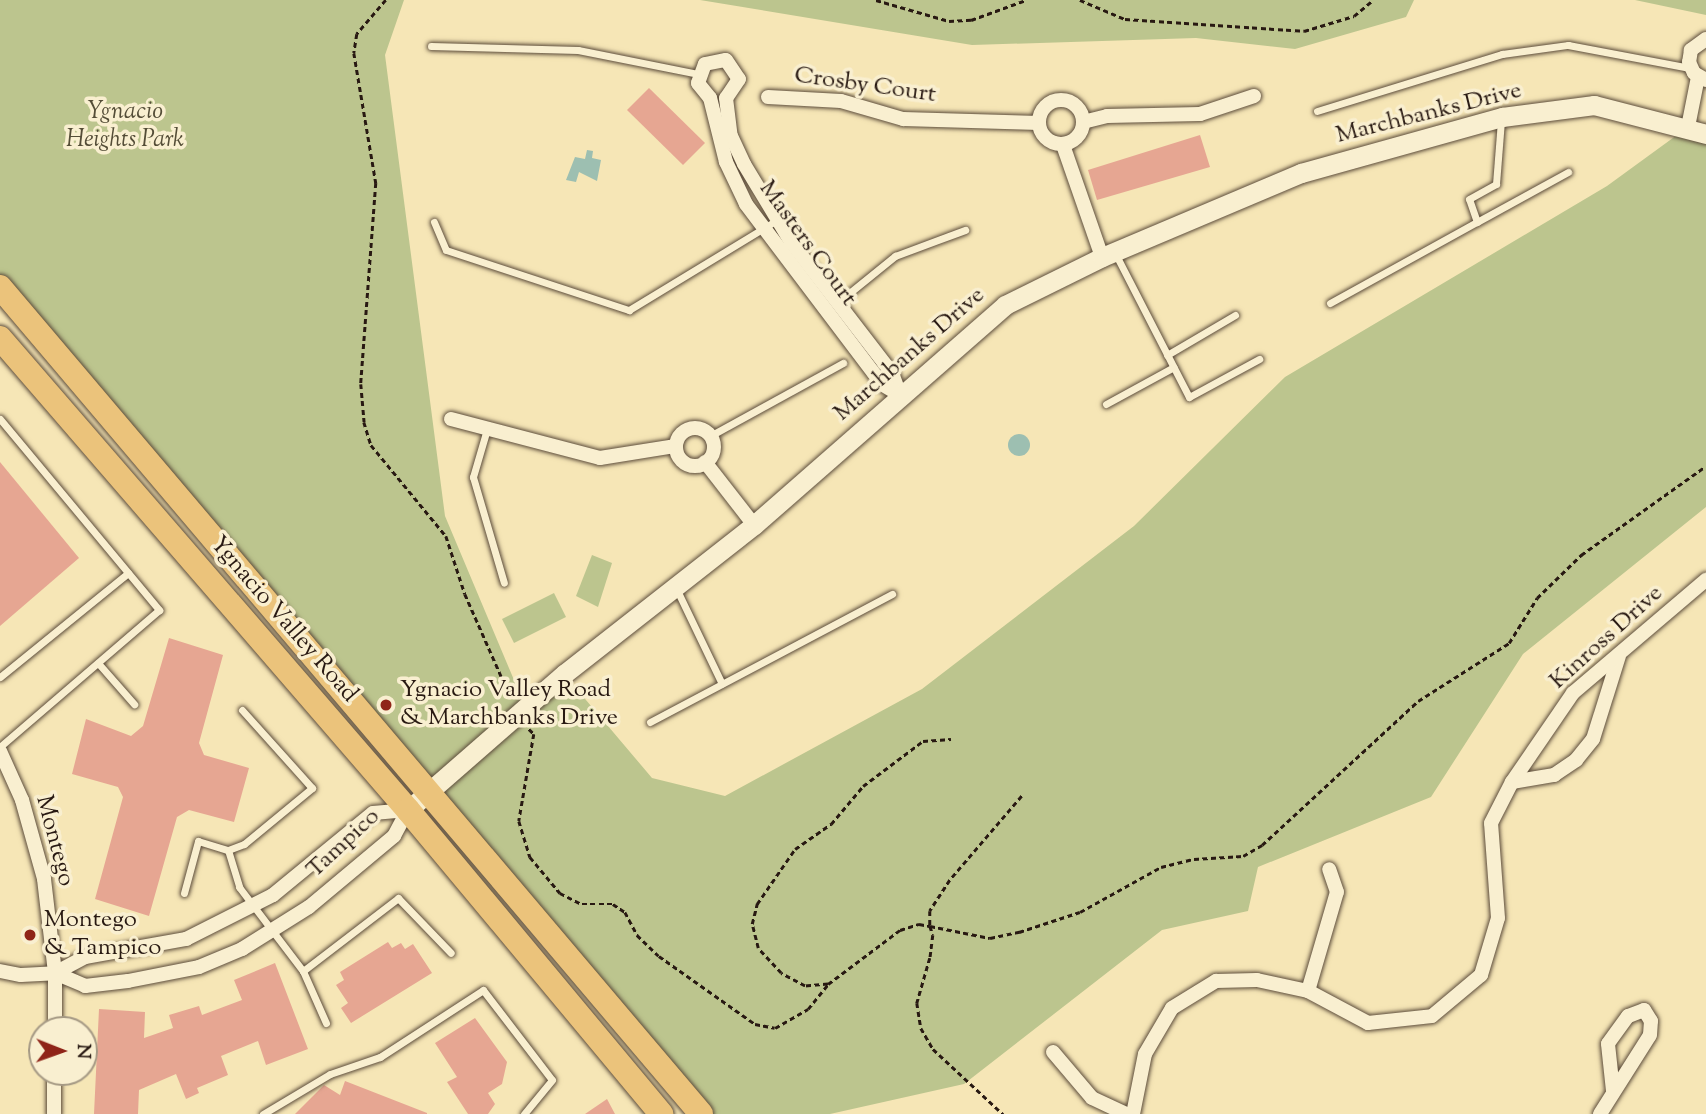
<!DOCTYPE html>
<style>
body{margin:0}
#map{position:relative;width:1706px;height:1114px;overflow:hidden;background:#f6e6b6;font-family:"Sorts Mill Goudy",serif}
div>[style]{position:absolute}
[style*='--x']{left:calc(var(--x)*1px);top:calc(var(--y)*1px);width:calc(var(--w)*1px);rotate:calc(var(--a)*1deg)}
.green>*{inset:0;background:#bcc58e}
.water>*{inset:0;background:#9dbfb1}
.round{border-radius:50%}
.building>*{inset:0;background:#e6a692}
.path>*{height:2.5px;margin-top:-1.25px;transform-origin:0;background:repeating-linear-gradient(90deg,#281912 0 5px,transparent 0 8.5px)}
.roads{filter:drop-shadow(0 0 2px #5c4c3b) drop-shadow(0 0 2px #5c4c3b)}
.lane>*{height:7px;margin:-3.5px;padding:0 3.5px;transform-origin:3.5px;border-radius:3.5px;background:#f9efd0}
.street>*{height:14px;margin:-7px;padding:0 7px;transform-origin:7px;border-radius:7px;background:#f9efd0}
.street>.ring{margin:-7px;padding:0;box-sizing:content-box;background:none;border:14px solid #f9efd0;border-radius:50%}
.secondary>*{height:19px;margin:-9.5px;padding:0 9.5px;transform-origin:9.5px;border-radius:9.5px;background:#f9efd0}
.highway>*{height:24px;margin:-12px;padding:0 12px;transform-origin:12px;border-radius:12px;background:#ebc37b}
.dots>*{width:19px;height:19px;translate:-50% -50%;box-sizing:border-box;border:4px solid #f9efd0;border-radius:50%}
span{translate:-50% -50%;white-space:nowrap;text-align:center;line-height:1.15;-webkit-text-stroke:7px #f9efd0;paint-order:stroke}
.street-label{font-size:24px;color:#281912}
.park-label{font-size:24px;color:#544d37;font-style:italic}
.poi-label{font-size:24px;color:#281912}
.left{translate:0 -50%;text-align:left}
.north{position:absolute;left:28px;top:1016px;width:70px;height:70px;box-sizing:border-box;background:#f9efd0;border:2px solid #a59984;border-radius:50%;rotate:91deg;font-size:19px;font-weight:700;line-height:28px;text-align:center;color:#281912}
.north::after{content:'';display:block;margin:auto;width:24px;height:32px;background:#8f2418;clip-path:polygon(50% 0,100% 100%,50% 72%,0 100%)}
</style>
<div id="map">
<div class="green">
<div style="clip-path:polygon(0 0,404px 0,385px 55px,445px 516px,525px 706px,564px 674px,652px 778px,725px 796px,922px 689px,1134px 526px,1285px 377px,1607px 186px,1688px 127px,1706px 134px,1706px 507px,1523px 654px,1431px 797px,1258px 867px,1248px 911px,1162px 930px,964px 1084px,830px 1114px,701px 1114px,0 287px)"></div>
<div style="clip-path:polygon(700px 0,1414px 0,1406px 17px,1295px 49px,1196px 38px,972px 45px)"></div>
<div style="clip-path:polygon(1635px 0,1706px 0,1706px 15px)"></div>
<div style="clip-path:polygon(592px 555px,612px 563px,598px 607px,576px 596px)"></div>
<div style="clip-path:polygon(554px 593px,566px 617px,514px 643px,502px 619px)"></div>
</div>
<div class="water">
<div style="clip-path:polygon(587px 150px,593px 151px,592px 158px,601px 160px,597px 181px,579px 172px,576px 182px,566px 180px,575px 157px,585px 159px)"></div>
<div class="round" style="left:1008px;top:434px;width:22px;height:22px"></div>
</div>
<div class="building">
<div style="clip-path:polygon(649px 88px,705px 143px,683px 165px,627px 110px)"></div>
<div style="clip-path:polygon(1200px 135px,1210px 167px,1097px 200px,1088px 170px)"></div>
<div style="clip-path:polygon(0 462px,79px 558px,0 626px)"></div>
<div style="clip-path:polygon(169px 638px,223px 655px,199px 743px,204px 755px,249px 768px,234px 822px,189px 810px,177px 817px,149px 916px,95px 899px,123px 797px,118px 787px,72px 774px,86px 719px,131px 736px,143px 726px)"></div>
<div style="clip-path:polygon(388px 942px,392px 948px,401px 943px,405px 949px,413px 944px,432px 973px,351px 1023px,341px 1008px,348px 1003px,336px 985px,344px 980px,340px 972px)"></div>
<div style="clip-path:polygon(275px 963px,308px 1049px,266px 1065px,258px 1041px,221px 1056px,228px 1075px,197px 1088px,199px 1093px,186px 1099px,176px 1074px,139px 1090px,138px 1114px,94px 1114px,99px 1009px,145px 1012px,144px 1038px,173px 1028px,169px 1015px,199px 1006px,202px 1015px,242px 1000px,234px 980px)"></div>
<div style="clip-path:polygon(475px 1018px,507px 1062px,502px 1084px,488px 1093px,495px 1104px,488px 1114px,468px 1114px,447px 1082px,457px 1077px,435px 1043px)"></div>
<div style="clip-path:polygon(345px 1081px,427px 1113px,427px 1114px,295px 1114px,324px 1085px,340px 1095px)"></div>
<div style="clip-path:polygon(607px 1099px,615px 1114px,585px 1114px)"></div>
</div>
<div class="path">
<div style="--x:386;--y:0;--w:45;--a:130.5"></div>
<div style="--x:357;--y:34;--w:19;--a:99"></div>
<div style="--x:354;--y:53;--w:132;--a:80.4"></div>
<div style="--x:376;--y:183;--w:202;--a:94.3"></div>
<div style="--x:361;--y:384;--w:38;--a:85"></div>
<div style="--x:364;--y:422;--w:24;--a:73"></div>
<div style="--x:371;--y:445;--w:118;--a:50.5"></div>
<div style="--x:446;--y:536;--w:61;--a:71.9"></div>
<div style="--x:465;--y:594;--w:111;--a:66.2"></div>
<div style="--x:876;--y:0;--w:76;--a:16"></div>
<div style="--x:949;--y:21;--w:22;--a:-3"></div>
<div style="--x:971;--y:20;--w:59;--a:-20"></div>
<div style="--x:1080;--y:0;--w:49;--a:22.9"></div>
<div style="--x:1125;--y:19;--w:179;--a:3.8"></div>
<div style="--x:1304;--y:31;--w:52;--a:-16.7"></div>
<div style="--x:1354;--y:16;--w:25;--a:-40"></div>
<div style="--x:529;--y:729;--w:7;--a:45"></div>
<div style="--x:534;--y:734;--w:88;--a:99.8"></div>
<div style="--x:519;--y:821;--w:38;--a:73"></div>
<div style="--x:530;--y:857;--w:47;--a:50.2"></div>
<div style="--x:560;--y:893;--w:25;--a:27"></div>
<div style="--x:582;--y:904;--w:31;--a:0"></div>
<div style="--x:613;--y:904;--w:14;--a:34"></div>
<div style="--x:625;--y:912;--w:26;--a:62"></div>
<div style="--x:637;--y:935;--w:30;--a:44"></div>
<div style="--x:659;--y:956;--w:118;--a:35.3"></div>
<div style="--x:755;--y:1024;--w:20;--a:11"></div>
<div style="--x:775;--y:1028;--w:38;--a:-30"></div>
<div style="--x:808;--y:1009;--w:32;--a:-51"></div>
<div style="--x:828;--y:984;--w:90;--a:-36.9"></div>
<div style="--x:900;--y:930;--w:20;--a:-18"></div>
<div style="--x:919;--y:924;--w:11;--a:10"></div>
<div style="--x:930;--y:926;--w:9;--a:72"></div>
<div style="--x:933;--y:935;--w:23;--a:97"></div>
<div style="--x:930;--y:958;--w:47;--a:106.1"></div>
<div style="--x:917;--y:1003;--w:25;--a:81"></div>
<div style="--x:921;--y:1028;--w:24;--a:60"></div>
<div style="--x:933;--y:1049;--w:96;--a:42.9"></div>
<div style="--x:1022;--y:796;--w:111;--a:130.6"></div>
<div style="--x:950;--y:880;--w:37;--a:123"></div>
<div style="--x:930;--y:911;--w:15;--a:90"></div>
<div style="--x:930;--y:926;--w:61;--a:11.3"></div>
<div style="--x:990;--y:938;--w:30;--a:-12"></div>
<div style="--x:1019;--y:932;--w:64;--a:-18.2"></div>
<div style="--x:1080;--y:912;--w:93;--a:-29.1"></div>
<div style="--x:1161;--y:867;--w:34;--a:-14"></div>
<div style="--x:1194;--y:859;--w:49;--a:-3.5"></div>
<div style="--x:1243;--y:856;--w:22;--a:-30"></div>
<div style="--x:1262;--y:845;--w:212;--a:-42.7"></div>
<div style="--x:1418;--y:701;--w:108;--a:-32.5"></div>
<div style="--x:1509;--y:643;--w:53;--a:-58.1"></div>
<div style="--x:1537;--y:598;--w:62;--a:-44.3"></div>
<div style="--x:1581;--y:555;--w:153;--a:-35.5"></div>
<div style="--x:828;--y:984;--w:23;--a:175"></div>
<div style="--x:805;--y:986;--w:27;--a:-152"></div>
<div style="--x:781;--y:973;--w:34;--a:-133"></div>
<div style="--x:758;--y:948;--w:25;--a:-104"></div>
<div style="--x:752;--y:924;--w:21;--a:-76"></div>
<div style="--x:757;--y:904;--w:67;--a:-55.4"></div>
<div style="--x:795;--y:849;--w:44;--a:-34.8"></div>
<div style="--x:831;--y:824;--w:50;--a:-49.9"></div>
<div style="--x:863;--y:786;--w:75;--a:-36.9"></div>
<div style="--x:923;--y:741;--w:28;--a:-4"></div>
</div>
<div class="roads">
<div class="lane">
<div style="--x:431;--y:46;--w:147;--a:1.6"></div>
<div style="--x:578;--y:50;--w:122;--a:11.3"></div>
<div style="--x:1317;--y:111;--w:194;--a:-17.1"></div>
<div style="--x:1502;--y:54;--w:67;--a:-7.8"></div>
<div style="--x:1568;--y:45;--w:124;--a:10.7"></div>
<div style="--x:434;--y:222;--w:30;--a:67"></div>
<div style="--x:446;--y:250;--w:193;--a:18.2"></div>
<div style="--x:629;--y:310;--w:173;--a:-31.3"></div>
<div style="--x:1477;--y:222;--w:104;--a:-28.8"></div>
<div style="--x:1115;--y:253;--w:162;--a:62.8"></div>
<div style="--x:1189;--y:397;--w:80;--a:-28.5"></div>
<div style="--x:837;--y:303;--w:75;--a:-39"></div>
<div style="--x:895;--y:256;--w:75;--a:-20.4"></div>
<div style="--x:1330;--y:303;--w:168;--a:-28.9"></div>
<div style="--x:1477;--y:222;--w:24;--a:-109"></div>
<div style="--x:1469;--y:199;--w:31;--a:-29"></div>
<div style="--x:1496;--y:184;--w:63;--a:-85.5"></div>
<div style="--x:1167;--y:355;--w:79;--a:-30.5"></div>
<div style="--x:1106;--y:404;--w:77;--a:-28.6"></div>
<div style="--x:0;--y:419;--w:249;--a:50.2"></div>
<div style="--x:159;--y:610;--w:210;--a:139.3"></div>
<div style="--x:487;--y:429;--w:50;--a:106.3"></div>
<div style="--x:473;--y:477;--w:110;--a:73.7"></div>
<div style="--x:710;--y:436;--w:152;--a:-28.8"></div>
<div style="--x:676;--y:588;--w:106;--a:64.4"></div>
<div style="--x:98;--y:663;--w:55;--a:48.7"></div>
<div style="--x:0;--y:677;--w:165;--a:-39.1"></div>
<div style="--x:242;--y:710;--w:105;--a:48.1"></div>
<div style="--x:312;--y:788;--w:88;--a:140.5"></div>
<div style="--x:244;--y:844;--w:17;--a:159"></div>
<div style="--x:228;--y:850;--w:39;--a:73"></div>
<div style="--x:239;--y:887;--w:106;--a:52.7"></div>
<div style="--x:650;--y:722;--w:274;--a:-27.9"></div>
<div style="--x:184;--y:893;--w:54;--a:-74.9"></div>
<div style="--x:198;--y:841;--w:31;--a:17"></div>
<div style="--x:326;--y:1023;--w:57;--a:-113.9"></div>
<div style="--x:303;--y:971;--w:120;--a:-37.5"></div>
<div style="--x:398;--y:898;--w:76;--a:46.1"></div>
<div style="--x:263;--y:1114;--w:78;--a:-30.8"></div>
<div style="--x:330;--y:1074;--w:53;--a:-18.8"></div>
<div style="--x:380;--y:1057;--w:123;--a:-33"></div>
<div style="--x:483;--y:990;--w:113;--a:52.5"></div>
<div style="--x:552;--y:1080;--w:44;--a:129.5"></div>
</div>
<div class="street">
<div style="--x:1706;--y:39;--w:19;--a:144"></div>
<div style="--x:1691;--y:50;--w:12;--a:99"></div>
<div style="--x:1689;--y:62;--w:12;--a:66"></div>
<div style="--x:1694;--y:73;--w:14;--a:30"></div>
<div style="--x:726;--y:60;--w:23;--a:56"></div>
<div style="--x:739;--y:79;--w:23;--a:124"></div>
<div style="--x:726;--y:98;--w:38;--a:83"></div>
<div style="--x:731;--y:136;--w:31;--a:65"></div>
<div style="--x:744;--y:164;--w:91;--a:58.9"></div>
<div style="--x:791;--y:242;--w:165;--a:52.4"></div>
<div style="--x:892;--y:373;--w:23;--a:70"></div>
<div style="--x:900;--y:395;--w:21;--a:-149"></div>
<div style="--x:882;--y:384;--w:226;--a:-127.1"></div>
<div style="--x:746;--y:204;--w:47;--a:-115.5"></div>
<div style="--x:726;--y:162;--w:66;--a:-104"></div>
<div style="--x:710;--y:98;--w:19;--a:-129"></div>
<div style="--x:698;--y:83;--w:20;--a:-70"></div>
<div style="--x:705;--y:64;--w:21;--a:-11"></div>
<div style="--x:768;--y:97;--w:73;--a:3.1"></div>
<div style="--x:841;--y:101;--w:65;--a:16.2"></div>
<div style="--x:903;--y:119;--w:136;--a:1.7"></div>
<div class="ring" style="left:1039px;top:100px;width:30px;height:30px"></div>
<div style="--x:1083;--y:122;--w:25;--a:-14"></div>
<div style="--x:1107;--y:116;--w:93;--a:-1.2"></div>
<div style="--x:1200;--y:114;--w:57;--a:-18.4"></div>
<div style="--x:1688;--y:127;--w:51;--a:-78.7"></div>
<div style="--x:1063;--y:145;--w:119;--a:70.8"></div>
<div style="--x:451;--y:419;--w:154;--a:14.7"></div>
<div style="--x:600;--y:458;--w:77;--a:-9"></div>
<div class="ring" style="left:676px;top:428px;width:24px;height:24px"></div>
<div style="--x:705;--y:462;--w:80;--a:52.1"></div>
<div style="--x:0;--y:751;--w:54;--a:65.8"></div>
<div style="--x:22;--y:800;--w:82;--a:74.4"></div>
<div style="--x:44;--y:879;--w:95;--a:83.3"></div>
<div style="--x:55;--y:973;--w:57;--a:90"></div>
<div style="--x:1512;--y:782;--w:43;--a:-9.5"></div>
<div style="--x:1554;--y:775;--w:27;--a:-34"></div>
<div style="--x:1576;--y:760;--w:27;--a:-51"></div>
<div style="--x:1593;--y:739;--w:87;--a:-72.6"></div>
<div style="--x:0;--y:971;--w:21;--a:11"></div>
<div style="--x:21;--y:975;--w:34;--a:-3"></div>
<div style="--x:55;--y:973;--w:34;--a:-28"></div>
<div style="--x:85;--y:957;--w:103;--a:-10.1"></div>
<div style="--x:186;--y:939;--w:97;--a:-26.8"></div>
<div style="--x:273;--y:895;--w:129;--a:-39.4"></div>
<div style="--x:373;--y:813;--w:35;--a:-5"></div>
<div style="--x:55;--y:973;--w:33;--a:23"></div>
<div style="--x:85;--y:986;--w:43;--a:-6.6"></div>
<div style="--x:128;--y:981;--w:72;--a:-11.2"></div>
<div style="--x:199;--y:967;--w:47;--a:-22.7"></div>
<div style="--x:242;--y:949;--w:79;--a:-32.1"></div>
<div style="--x:309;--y:907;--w:111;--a:-39.9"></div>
<div style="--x:394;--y:836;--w:30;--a:-62"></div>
<div style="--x:1308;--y:991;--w:103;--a:-73.7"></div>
<div style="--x:1337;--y:892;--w:24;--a:-109"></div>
<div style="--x:1053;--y:1052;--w:60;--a:49.7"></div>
<div style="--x:1092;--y:1098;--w:38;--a:25"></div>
<div style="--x:54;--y:1114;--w:42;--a:-90"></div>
<div style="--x:1133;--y:1114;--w:61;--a:-78.7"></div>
<div style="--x:1145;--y:1054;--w:53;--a:-59.6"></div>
<div style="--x:1172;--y:1008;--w:52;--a:-31.5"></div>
<div style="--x:1216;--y:981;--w:41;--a:-1.4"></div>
<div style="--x:1257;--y:980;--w:52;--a:12.2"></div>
<div style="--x:1308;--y:991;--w:68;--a:28.1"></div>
<div style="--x:1368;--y:1023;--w:64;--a:-6.2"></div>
<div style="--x:1432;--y:1016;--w:64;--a:-39.9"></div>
<div style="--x:1481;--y:975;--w:59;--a:-73.4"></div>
<div style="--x:1498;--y:918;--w:95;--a:-94.2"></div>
<div style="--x:1491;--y:823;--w:46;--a:-62.9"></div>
<div style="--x:1512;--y:782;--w:108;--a:-55.6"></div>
<div style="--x:1573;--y:693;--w:175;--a:-40.4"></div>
<div style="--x:1600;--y:1114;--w:93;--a:-57.7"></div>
<div style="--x:1650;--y:1035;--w:14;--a:-86"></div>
<div style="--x:1651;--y:1021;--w:13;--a:-122"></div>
<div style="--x:1644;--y:1010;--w:17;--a:159"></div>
<div style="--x:1628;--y:1016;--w:34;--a:126"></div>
<div style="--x:1608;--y:1044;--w:47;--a:83.9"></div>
</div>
<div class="secondary">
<div style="--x:408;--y:810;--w:207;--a:-41.1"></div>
<div style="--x:564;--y:674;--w:241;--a:-38.1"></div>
<div style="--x:754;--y:525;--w:334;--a:-41.2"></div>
<div style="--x:1005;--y:305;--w:108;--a:-26.3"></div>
<div style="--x:1102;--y:257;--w:216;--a:-22.9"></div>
<div style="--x:1301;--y:173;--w:209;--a:-15.6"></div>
<div style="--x:1502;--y:117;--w:93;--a:-7.4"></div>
<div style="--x:1594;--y:105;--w:116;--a:14.5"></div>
</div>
<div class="highway">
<div style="--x:0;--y:287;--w:1084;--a:49.71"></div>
<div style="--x:0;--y:338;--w:624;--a:49.16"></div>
<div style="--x:408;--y:810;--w:396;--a:50.2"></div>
</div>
</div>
<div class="dots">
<div style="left:386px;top:705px;background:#8f2418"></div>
<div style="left:30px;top:935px;background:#8f2418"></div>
</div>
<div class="street-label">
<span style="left:865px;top:86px;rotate:8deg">Crosby Court</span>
<span style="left:1429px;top:114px;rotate:-14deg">Marchbanks Drive</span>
<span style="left:807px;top:244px;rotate:54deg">Masters Court</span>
<span style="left:910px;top:355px;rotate:-41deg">Marchbanks Drive</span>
<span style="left:283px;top:620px;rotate:49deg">Ygnacio Valley Road</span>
<span style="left:1607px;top:638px;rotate:-42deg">Kinross Drive</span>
<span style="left:54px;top:841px;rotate:75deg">Montego</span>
<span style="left:344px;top:844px;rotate:-43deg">Tampico</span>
</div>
<div class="park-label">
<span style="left:125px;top:127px">Ygnacio<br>Heights Park</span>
</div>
<div class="poi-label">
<span class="left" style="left:400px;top:705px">Ygnacio Valley Road<br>&amp; Marchbanks Drive</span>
<span class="left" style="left:44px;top:935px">Montego<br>&amp; Tampico</span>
</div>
<div class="north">N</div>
</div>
